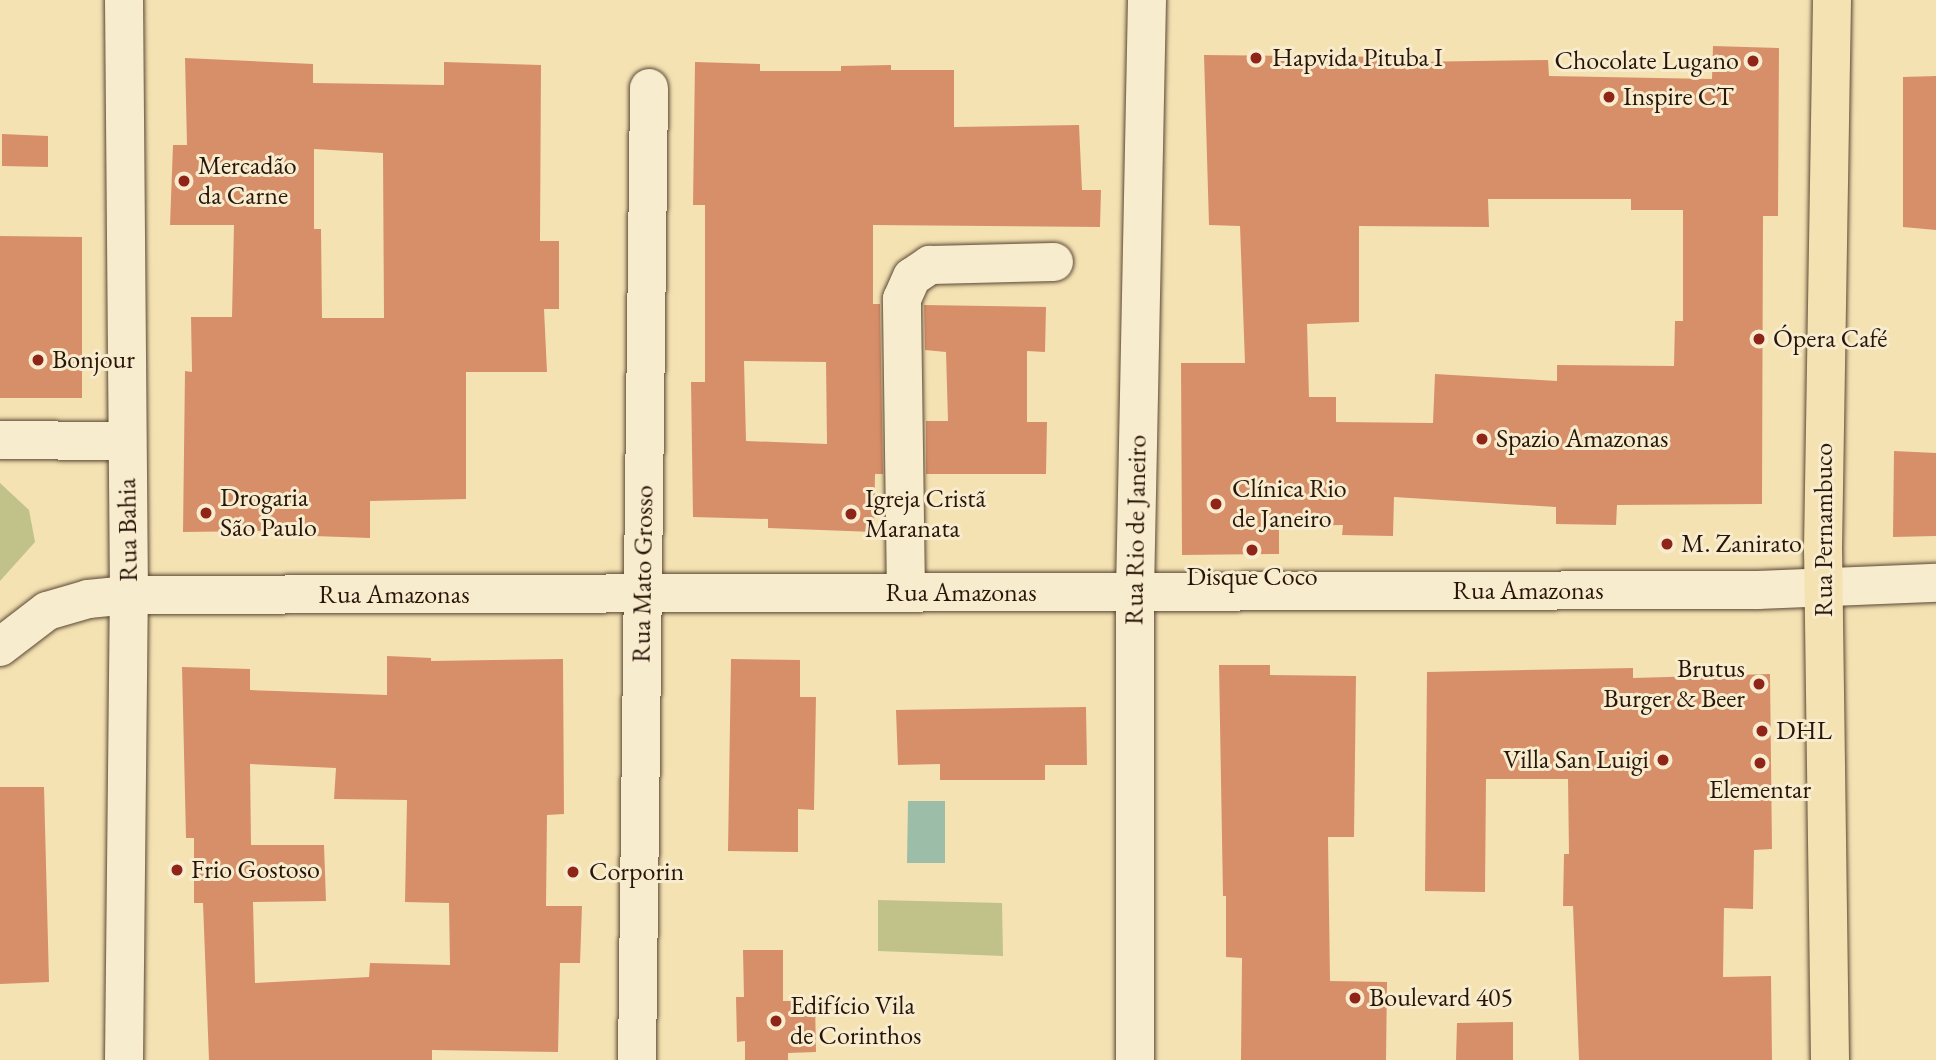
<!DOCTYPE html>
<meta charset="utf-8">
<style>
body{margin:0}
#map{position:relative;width:1936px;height:1060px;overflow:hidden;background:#f4e2b3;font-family:"EB Garamond",serif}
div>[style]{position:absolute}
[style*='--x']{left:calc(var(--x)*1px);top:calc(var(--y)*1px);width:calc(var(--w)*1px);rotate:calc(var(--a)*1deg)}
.green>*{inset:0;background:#c0c289}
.water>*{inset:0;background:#9cbea9}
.building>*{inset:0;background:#d78f6a}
.roads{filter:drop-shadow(0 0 2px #5b4834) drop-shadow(0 0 2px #5b4834)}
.minor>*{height:38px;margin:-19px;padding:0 19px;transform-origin:19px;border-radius:19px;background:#f8ecce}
.major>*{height:38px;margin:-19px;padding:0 19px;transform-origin:19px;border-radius:19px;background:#f4e2b3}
.dots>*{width:19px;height:19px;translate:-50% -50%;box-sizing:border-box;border:4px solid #f8ecce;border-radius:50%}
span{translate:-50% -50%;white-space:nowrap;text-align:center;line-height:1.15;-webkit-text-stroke:6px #f8ecce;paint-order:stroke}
.poi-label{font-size:26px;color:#281409}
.left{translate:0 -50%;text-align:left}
.right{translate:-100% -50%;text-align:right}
.street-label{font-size:26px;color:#281409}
</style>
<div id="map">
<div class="green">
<div style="clip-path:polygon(0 483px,29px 510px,35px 542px,0 581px)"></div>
<div style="clip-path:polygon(878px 900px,1002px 903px,1003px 956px,878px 951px)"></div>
</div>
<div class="water">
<div style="clip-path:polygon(908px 801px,945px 801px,945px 863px,907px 863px)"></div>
</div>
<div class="building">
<div style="clip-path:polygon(evenodd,1713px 46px,1779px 48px,1778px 216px,1763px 216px,1762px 504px,1617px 505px,1616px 525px,1556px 524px,1556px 507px,1394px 497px,1393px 536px,1342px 535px,1343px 525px,1279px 526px,1279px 554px,1182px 555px,1181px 363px,1245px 363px,1240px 226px,1209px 225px,1204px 55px,1408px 57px,1408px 62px,1548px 60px,1549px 76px,1712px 79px,1713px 46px,1488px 199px,1631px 199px,1631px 210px,1683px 210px,1683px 321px,1675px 321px,1674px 366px,1557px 365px,1557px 381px,1435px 374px,1433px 423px,1336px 422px,1336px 397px,1309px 397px,1307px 324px,1359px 322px,1359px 226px,1489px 227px,1488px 199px)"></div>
<div style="clip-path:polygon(evenodd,185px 58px,313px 64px,313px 83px,444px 85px,444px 62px,541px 65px,540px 241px,559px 241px,559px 309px,544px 309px,547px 372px,466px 372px,466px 499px,370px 501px,370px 538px,314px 536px,314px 530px,183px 532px,185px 371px,192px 372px,191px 317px,232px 317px,234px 225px,170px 225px,173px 145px,187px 145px,185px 58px,314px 149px,383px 153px,384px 318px,322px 318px,321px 229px,314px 229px,314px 149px)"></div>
<div style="clip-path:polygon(evenodd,695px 62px,760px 64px,760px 71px,841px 71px,841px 66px,891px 65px,891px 70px,954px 70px,954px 127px,1079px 125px,1082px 190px,1101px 190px,1100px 227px,873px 225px,873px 304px,880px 304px,883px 474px,875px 474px,874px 532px,768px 528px,768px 519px,693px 517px,691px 382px,705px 382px,705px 205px,693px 205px,695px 62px,744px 361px,826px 362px,827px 444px,746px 441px,744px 361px)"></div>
<div style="clip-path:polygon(1936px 76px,1936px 230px,1903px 227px,1903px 77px)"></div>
<div style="clip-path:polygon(2px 134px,48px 136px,48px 167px,2px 166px)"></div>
<div style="clip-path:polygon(0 236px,82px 237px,82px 398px,0 398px)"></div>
<div style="clip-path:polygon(924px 305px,1046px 307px,1045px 352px,1027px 351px,1027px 422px,1047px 422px,1046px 474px,926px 474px,926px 421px,948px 421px,946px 352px,925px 350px)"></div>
<div style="clip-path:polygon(1894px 451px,1936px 453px,1936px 536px,1893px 537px)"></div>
<div style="clip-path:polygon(evenodd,387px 656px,431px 658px,431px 661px,563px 659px,564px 814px,547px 815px,546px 906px,582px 906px,580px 963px,560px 963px,558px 1052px,432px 1050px,432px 1060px,209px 1060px,203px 903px,194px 903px,194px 838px,186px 838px,182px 667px,250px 669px,250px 690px,387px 695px,387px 656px,250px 764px,336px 768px,334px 799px,407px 800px,405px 902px,449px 903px,450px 965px,370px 963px,369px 977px,255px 983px,253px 902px,326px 901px,324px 845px,251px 845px,250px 764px)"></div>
<div style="clip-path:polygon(731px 659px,800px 660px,800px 697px,816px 697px,814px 810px,798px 809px,798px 852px,728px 851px)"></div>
<div style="clip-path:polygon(1219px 665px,1270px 665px,1270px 675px,1356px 676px,1354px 837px,1328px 837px,1330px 981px,1387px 982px,1386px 1060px,1241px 1060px,1242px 958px,1226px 957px,1226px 896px,1223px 896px)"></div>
<div style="clip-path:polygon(1633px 668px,1633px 678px,1770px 674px,1772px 849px,1754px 850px,1753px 909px,1724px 908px,1723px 977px,1771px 976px,1772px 1060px,1579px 1060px,1573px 906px,1563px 906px,1564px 854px,1569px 854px,1568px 779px,1486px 779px,1485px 892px,1425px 891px,1427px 672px)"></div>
<div style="clip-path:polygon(1086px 707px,1087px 765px,1045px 765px,1045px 780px,940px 780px,940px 764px,898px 765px,896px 710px)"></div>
<div style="clip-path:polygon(0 787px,44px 787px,49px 982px,0 984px)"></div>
<div style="clip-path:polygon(743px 950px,783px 950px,783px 1001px,815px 1001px,816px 1052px,788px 1053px,788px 1060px,745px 1060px,745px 1041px,737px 1042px,736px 997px,744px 997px)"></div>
<div style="clip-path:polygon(1513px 1022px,1513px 1060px,1456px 1060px,1457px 1023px)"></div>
</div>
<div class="roads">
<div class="minor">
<div style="--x:0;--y:440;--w:127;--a:0.5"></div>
<div style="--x:906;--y:593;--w:294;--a:-90.8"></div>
<div style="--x:902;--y:299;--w:24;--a:-66"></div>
<div style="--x:912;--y:277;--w:22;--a:-34"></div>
<div style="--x:930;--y:265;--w:124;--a:-1.4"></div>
<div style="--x:0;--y:647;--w:59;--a:-37.5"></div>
<div style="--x:47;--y:611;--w:43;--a:-16.3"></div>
<div style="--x:88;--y:599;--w:41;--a:-5.6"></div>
<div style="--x:129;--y:595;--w:1629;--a:-0.18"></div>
<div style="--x:1758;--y:590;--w:178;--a:-2.3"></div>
<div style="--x:124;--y:1060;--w:465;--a:-89.4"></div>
<div style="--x:129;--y:595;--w:595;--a:-90.48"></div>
<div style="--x:637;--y:1060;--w:972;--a:-89.29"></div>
<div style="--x:1135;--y:1060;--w:468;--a:-90"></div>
<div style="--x:1135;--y:592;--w:592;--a:-88.84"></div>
</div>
<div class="major">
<div style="--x:1830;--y:1060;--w:511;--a:-90.78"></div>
<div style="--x:1823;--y:549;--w:549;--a:-89.06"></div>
</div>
</div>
<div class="dots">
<div style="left:1256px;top:58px;background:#8f2418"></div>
<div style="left:1753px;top:61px;background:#8f2418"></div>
<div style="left:1609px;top:97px;background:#8f2418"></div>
<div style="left:184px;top:181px;background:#8f2418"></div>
<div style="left:1759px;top:339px;background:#8f2418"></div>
<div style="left:38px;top:360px;background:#8f2418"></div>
<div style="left:1482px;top:439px;background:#8f2418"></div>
<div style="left:1216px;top:504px;background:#8f2418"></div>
<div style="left:206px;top:513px;background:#8f2418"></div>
<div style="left:851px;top:514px;background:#8f2418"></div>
<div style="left:1667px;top:544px;background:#8f2418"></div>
<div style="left:1252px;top:550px;background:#8f2418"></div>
<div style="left:1759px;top:684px;background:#8f2418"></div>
<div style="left:1762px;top:731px;background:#8f2418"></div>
<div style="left:1663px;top:760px;background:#8f2418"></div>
<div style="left:1760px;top:763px;background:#8f2418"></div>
<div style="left:177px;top:870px;background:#8f2418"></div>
<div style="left:573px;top:872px;background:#8f2418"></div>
<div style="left:1355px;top:998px;background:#8f2418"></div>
<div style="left:776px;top:1021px;background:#8f2418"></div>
</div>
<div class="poi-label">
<span class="left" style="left:1272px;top:58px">Hapvida Pituba I</span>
<span class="right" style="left:1739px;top:61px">Chocolate Lugano</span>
<span class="left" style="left:1623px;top:97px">Inspire CT</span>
<span class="left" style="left:198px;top:181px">Mercadão<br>da Carne</span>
<span class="left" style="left:1773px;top:339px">Ópera Café</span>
<span class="left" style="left:52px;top:360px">Bonjour</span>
<span class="left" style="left:1496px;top:439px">Spazio Amazonas</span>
<span class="left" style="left:1232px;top:504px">Clínica Rio<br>de Janeiro</span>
<span class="left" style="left:220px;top:513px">Drogaria<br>São Paulo</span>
<span class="left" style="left:865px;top:514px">Igreja Cristã<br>Maranata</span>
<span class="left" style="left:1681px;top:544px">M. Zanirato</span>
<span style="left:1252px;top:577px">Disque Coco</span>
<span class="right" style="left:1745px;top:684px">Brutus<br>Burger &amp; Beer</span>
<span class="left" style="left:1776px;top:731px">DHL</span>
<span class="right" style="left:1649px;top:760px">Villa San Luigi</span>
<span style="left:1760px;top:790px">Elementar</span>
<span class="left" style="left:191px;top:870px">Frio Gostoso</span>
<span class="left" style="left:589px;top:872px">Corporin</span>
<span class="left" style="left:1369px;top:998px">Boulevard 405</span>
<span class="left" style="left:790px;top:1021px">Edifício Vila<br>de Corinthos</span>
</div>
<div class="street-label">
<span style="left:128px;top:530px;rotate:-91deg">Rua Bahia</span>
<span style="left:1136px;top:530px;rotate:-89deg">Rua Rio de Janeiro</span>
<span style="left:1824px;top:530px;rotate:-90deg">Rua Pernambuco</span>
<span style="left:643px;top:574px;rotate:-89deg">Rua Mato Grosso</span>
<span style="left:1528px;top:591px">Rua Amazonas</span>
<span style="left:961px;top:593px">Rua Amazonas</span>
<span style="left:394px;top:595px">Rua Amazonas</span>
</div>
</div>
